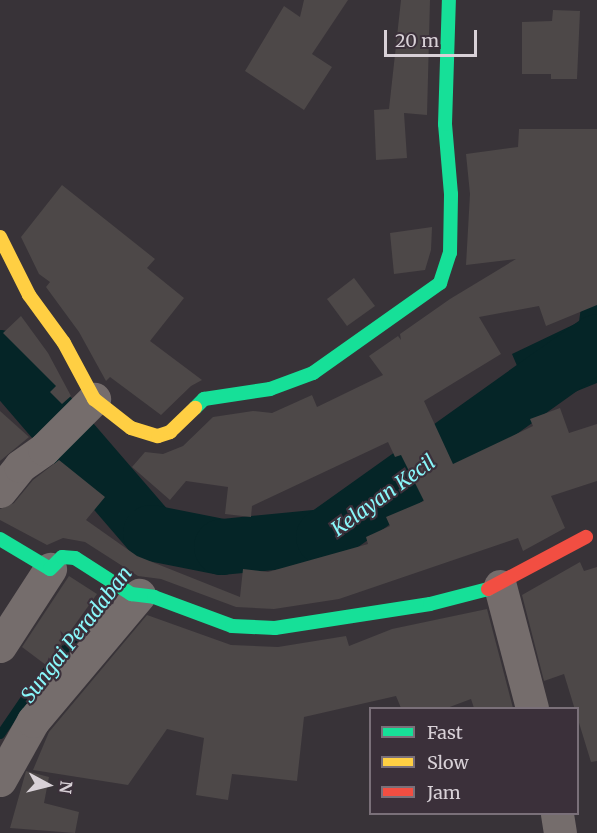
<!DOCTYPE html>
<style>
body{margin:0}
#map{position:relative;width:597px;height:833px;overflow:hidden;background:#383338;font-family:Merriweather,serif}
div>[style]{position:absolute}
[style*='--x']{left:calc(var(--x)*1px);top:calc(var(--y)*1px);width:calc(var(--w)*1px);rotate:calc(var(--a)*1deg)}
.water>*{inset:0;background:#052527}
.stream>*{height:9px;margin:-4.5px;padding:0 4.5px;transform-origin:4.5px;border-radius:4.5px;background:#052527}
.river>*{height:56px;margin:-28px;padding:0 28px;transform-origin:28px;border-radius:28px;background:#052527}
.building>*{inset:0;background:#4d4848}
.street>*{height:33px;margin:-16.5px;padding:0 16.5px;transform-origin:16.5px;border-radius:16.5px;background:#756d6c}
.fast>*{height:14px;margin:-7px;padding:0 7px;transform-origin:7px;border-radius:7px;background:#16e098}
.slow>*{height:14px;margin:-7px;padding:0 7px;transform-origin:7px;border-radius:7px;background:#ffcf43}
.jam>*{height:14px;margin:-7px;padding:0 7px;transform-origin:7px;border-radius:7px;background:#f24e42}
span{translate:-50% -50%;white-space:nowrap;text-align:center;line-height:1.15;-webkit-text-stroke:4.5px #3b303a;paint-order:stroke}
.water-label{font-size:20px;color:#89f7fa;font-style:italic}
.legend{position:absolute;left:369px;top:707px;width:210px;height:108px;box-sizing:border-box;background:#3b303a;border:2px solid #7a7079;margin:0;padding:8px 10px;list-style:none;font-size:18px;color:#d8d1d7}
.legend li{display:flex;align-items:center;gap:12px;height:30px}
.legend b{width:30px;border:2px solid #7a7079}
.north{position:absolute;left:18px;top:755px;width:60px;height:60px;-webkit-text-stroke:4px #3b303a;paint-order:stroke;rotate:97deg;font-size:16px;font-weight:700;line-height:24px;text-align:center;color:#d8d1d7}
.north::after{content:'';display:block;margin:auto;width:21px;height:27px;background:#d8d1d7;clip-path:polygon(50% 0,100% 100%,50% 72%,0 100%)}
.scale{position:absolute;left:384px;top:30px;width:93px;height:27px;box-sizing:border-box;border:3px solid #d8d1d7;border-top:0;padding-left:8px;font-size:18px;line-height:21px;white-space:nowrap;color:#d8d1d7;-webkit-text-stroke:4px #3b303a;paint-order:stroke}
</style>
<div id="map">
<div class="water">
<div style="clip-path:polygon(597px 252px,597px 383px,535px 408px,512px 354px,579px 322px,588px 254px)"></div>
</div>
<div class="stream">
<div style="--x:0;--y:734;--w:53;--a:-55.7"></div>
<div style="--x:30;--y:690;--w:138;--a:-50"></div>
<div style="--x:119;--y:584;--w:60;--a:-57.9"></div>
</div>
<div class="river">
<div style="--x:0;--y:358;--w:231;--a:49.2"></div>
<div style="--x:151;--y:533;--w:72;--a:11.2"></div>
<div style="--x:222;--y:547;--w:102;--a:-5.6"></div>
<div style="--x:324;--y:537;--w:335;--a:-35.5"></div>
</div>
<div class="building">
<div style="clip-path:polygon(304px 0,348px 0,312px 54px,332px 67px,304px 110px,245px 71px,284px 6px,300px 17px)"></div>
<div style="clip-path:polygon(401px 0,430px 0,427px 115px,404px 113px,407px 158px,376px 160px,374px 110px,389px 109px)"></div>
<div style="clip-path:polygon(553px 10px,580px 11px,577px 79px,551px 79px,551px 74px,522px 74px,522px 22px,552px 21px)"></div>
<div style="clip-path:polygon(519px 129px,597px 129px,597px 305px,546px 326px,539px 306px,479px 317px,501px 354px,424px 401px,453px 464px,533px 426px,530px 419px,560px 408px,569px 433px,597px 424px,597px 481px,551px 496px,565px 528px,523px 551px,518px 538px,339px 599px,274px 609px,236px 607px,161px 579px,138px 576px,85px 542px,63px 538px,47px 545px,0 520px,0 509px,14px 503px,33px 480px,59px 460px,105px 497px,86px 520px,137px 556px,240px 597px,243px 569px,268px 572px,368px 544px,366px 537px,390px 526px,386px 517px,424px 501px,401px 455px,395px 457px,388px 442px,252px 506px,251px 517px,225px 514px,228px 487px,186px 481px,170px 500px,132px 467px,145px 452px,163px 454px,183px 446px,213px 417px,253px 411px,272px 413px,312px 395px,317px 407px,383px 375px,369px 356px,398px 336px,401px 340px,400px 334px,450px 299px,516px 259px,466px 265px,470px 194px,466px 154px,518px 147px)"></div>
<div style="clip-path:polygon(62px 185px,155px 259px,147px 268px,184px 298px,150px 341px,202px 380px,191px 386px,161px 415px,110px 377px,106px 381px,79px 332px,46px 287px,50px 282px,39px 274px,21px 237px)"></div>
<div style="clip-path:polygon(432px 227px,431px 250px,425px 270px,394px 274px,390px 233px)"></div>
<div style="clip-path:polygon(354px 278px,375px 306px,347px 326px,327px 299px)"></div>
<div style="clip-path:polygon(21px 316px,48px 353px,71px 396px,62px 404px,50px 392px,56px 386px,3px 333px)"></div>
<div style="clip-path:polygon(0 411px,29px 437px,0 461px)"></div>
<div style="clip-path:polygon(580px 562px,584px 571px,597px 567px,597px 761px,591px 762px,564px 674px,544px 681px,522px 595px)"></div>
<div style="clip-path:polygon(69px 576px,97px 594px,46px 665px,22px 647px)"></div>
<div style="clip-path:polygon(487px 609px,513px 708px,474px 708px,471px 699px,447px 708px,401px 708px,396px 696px,304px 717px,297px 781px,232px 774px,228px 800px,196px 795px,204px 738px,167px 729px,128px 785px,33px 770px,49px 732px,147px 615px,231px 645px,278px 647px,346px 636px,349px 646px,392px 629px)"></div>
<div style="clip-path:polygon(26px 771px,49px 777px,44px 803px,79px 812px,75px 833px,10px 828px)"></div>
</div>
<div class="street">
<div style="--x:0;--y:491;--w:32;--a:-51"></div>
<div style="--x:20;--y:466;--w:29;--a:-35"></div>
<div style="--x:44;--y:449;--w:71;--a:-45"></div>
<div style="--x:500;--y:586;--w:126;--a:75.3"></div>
<div style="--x:0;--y:646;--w:92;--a:-57"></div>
<div style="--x:0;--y:780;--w:68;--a:-60.8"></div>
<div style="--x:33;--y:721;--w:165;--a:-49.9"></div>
<div style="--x:557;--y:814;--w:19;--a:81"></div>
</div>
<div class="fast">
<div style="--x:195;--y:408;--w:13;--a:-45"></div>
<div style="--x:204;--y:399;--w:67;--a:-8.6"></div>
<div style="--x:270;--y:389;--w:46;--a:-20.4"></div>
<div style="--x:313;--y:373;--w:156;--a:-35.3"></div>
<div style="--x:440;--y:283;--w:32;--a:-72"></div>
<div style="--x:450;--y:253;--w:59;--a:-89"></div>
<div style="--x:451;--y:194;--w:70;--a:-94.9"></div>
<div style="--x:445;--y:124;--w:124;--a:-88.2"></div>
<div style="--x:0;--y:539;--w:58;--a:31"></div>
<div style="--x:50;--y:569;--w:17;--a:-45"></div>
<div style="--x:62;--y:557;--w:13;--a:4"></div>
<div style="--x:75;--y:558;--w:67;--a:32.7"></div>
<div style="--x:131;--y:594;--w:23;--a:7"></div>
<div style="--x:154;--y:597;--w:83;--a:20.4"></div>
<div style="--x:232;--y:626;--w:43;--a:2.7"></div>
<div style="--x:275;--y:628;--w:157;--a:-8.8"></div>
<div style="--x:430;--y:604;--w:60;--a:-14.5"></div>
</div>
<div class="slow">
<div style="--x:0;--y:237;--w:65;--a:63.4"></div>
<div style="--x:29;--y:295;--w:59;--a:53.9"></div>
<div style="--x:64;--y:343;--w:64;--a:61.8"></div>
<div style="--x:94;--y:399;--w:47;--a:38.1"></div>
<div style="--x:131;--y:428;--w:28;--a:17"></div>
<div style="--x:158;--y:436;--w:13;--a:-18"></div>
<div style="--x:170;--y:432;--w:35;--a:-44"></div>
</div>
<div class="jam">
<div style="--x:488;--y:589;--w:111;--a:-28"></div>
</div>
<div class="water-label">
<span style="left:383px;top:495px;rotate:-36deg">Kelayan Kecil</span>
<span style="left:76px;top:634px;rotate:-52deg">Sungai Peradaban</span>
</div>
<ul class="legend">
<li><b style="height:8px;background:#16e098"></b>Fast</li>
<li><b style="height:8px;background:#ffcf43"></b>Slow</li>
<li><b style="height:8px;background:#f24e42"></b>Jam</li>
</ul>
<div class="north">N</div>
<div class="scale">20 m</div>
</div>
